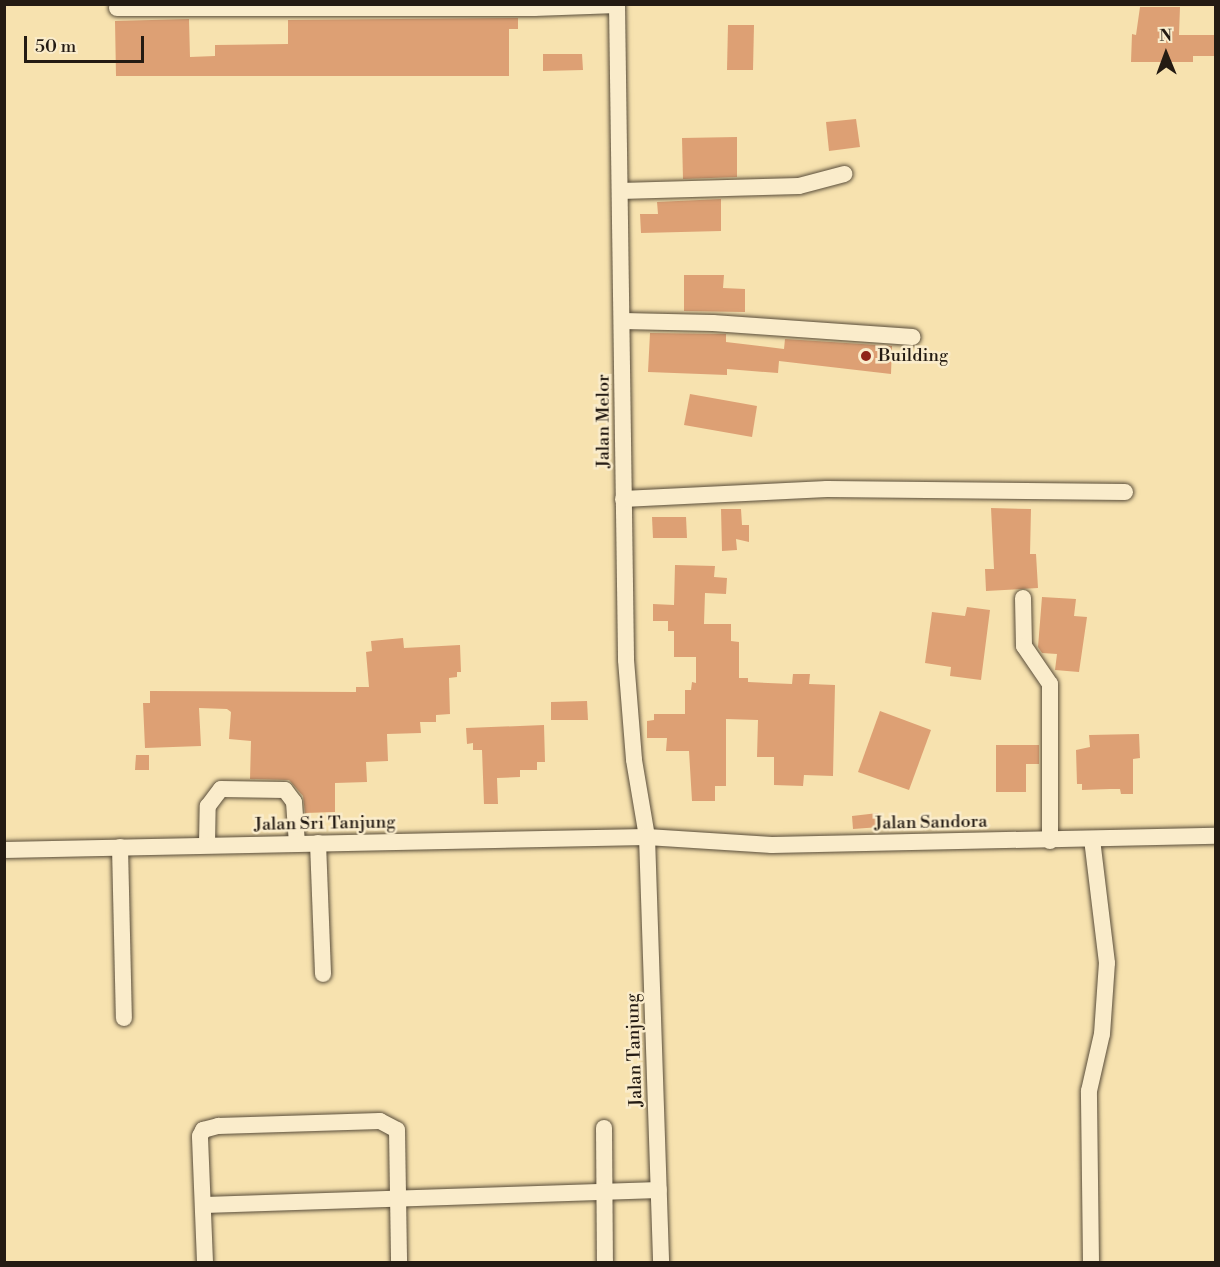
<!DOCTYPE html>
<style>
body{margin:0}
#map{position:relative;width:1220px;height:1267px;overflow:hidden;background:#f7e2af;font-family:"Libre Bodoni",serif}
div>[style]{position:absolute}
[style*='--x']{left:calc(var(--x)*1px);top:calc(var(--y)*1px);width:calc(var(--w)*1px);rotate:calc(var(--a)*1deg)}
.building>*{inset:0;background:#dda074}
.roads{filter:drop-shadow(0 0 2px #594d3a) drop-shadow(0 0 2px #594d3a)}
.minor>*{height:16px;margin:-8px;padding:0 8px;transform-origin:8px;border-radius:8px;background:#faeccb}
.dots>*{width:16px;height:16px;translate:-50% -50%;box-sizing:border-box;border:3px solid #faeccb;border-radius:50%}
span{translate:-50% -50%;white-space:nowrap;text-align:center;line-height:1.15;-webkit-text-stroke:5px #faeccb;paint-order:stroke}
.poi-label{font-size:18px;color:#241b13}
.left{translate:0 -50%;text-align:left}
.street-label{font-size:18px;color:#241b13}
.frame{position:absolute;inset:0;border:6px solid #241b13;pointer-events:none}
.north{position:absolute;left:1136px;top:24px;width:60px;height:60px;-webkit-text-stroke:4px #faeccb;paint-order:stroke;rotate:359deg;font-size:16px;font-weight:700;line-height:24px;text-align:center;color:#241b13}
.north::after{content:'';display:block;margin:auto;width:21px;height:27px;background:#241b13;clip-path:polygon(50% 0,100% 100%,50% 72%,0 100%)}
.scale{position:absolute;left:24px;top:36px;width:120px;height:27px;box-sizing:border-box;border:3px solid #241b13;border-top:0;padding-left:8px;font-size:18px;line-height:21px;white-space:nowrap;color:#241b13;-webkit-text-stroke:4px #faeccb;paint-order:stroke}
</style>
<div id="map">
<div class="building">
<div style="clip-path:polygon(1140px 7px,1180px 7px,1179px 35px,1215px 35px,1215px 56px,1193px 56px,1193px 62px,1131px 62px,1132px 34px,1136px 35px)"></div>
<div style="clip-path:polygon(518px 18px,518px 29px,509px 29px,509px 76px,116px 76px,115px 21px,189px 19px,190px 57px,215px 56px,215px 45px,288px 44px,288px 20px)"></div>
<div style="clip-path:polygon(728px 25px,754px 25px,753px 70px,727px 70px)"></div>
<div style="clip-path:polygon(543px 54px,582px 54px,583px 70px,543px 71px)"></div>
<div style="clip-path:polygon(856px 119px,860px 147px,829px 151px,826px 122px)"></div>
<div style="clip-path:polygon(737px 137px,737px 177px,683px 179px,682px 138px)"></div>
<div style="clip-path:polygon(721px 199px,721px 231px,641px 233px,640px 214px,658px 214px,657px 202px)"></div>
<div style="clip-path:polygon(684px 275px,724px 275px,723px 288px,745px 289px,745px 312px,684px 311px)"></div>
<div style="clip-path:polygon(650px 333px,726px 334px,726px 342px,784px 349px,785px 339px,892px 346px,891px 374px,779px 361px,778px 373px,727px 369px,727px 375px,648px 372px)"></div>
<div style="clip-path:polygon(690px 394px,757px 406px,752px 437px,684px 425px)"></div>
<div style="clip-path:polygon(991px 508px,1031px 509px,1030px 554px,1036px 554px,1038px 588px,986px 591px,985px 569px,994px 569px)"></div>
<div style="clip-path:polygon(721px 509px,741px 509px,742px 525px,749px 525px,749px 542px,736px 539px,737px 550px,722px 551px)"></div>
<div style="clip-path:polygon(652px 517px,686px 517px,687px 538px,653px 538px)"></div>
<div style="clip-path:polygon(675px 565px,715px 566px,714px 577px,727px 578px,726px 594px,705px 593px,704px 624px,731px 624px,731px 641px,739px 642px,739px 678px,748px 678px,748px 682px,792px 684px,793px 674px,810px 674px,809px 684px,835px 685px,833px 776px,804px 775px,803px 786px,774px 785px,774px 757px,757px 757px,758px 720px,726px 719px,726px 786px,715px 786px,715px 801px,692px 801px,689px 751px,666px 751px,667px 738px,647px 738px,647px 721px,654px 720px,654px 714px,685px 714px,685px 690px,691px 690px,692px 682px,696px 683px,696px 657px,674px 657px,674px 631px,668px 631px,668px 621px,653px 621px,653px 604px,674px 605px)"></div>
<div style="clip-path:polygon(1042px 597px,1076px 599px,1074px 616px,1087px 617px,1079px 672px,1055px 670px,1057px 654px,1042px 653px,1038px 647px)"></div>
<div style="clip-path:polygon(967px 607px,990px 610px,981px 680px,950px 676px,951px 667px,925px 663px,932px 612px,965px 616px)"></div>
<div style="clip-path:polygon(403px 638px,404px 648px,460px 645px,461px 672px,457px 672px,457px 677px,449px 678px,450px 714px,436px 715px,436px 722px,420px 722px,421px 733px,387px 734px,388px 761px,366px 762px,367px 782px,335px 783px,335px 812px,305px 813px,303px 796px,289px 780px,250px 779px,251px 741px,229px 739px,231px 712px,227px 709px,199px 708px,201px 746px,145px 748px,143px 703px,150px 703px,150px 691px,356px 692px,356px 687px,369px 687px,366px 652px,372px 651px,371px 641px)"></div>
<div style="clip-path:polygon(587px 701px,588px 720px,551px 720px,551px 702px)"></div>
<div style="clip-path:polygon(880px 711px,931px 730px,909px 790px,858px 772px)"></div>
<div style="clip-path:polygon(544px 725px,545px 762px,537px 762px,537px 770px,520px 770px,520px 777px,497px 778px,498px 804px,484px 804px,482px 750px,473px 750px,473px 743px,467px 744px,466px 728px)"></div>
<div style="clip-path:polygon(1139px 734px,1140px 758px,1133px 759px,1133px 794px,1121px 794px,1120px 789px,1110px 789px,1082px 790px,1082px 784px,1077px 784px,1076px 750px,1090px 747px,1089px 735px)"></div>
<div style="clip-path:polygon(996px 745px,1039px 745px,1039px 764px,1026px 764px,1026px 792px,996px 792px)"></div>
<div style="clip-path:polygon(136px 755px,149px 755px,149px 770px,135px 770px)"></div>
<div style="clip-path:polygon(878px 813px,880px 827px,853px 829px,852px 816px)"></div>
</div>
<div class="roads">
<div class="minor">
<div style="--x:617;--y:4;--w:656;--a:89.21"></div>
<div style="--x:626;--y:660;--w:100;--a:85.4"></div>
<div style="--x:634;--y:760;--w:78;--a:80.4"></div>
<div style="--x:647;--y:837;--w:425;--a:88.1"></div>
<div style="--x:117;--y:8;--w:417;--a:0"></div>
<div style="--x:534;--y:8;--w:83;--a:-2.1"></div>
<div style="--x:620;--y:191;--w:179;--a:-1.6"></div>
<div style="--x:799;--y:186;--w:47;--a:-14.9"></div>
<div style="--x:623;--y:321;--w:90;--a:1.3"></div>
<div style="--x:713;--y:323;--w:200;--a:4"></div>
<div style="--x:623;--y:499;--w:204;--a:-2.8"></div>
<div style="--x:827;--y:489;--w:298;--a:0.6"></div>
<div style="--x:1023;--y:598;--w:48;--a:88.8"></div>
<div style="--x:1024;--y:646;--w:46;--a:55.6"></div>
<div style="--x:1050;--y:684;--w:157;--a:90"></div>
<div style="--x:318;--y:843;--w:131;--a:87.8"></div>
<div style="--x:207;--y:845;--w:39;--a:-89"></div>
<div style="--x:208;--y:806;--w:21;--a:-53"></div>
<div style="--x:221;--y:789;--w:64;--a:0.9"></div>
<div style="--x:285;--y:790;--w:15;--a:53"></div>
<div style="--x:294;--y:802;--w:42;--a:85.9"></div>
<div style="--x:120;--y:847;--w:171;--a:88.7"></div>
<div style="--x:4;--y:850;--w:643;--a:-1.16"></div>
<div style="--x:647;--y:837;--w:125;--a:3.7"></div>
<div style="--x:772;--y:845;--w:444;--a:-1.2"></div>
<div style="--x:604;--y:1128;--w:134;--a:89.6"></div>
<div style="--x:205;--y:1205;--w:454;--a:-1.9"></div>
<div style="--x:205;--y:1262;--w:126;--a:-92.3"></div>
<div style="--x:200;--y:1136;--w:7;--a:-63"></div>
<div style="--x:203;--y:1130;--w:16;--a:-15"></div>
<div style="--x:218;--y:1126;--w:162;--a:-1.8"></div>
<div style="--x:380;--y:1121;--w:19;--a:28"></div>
<div style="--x:397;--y:1130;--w:132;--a:89.1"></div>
<div style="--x:1091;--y:1262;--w:171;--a:-90.7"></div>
<div style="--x:1089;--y:1091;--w:58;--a:-77.2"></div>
<div style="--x:1102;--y:1034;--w:71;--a:-86"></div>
<div style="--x:1107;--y:963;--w:125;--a:-96.9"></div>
</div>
</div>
<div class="dots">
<div style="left:866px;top:356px;background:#8f2418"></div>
</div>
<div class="poi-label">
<span class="left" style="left:878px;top:356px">Building</span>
</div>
<div class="street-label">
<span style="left:604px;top:421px;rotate:-90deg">Jalan Melor</span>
<span style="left:931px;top:823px;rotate:-1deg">Jalan Sandora</span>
<span style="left:325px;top:824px;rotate:-1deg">Jalan Sri Tanjung</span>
<span style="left:635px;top:1050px;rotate:-92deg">Jalan Tanjung</span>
</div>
<div class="frame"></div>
<div class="north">N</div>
<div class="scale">50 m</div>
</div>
